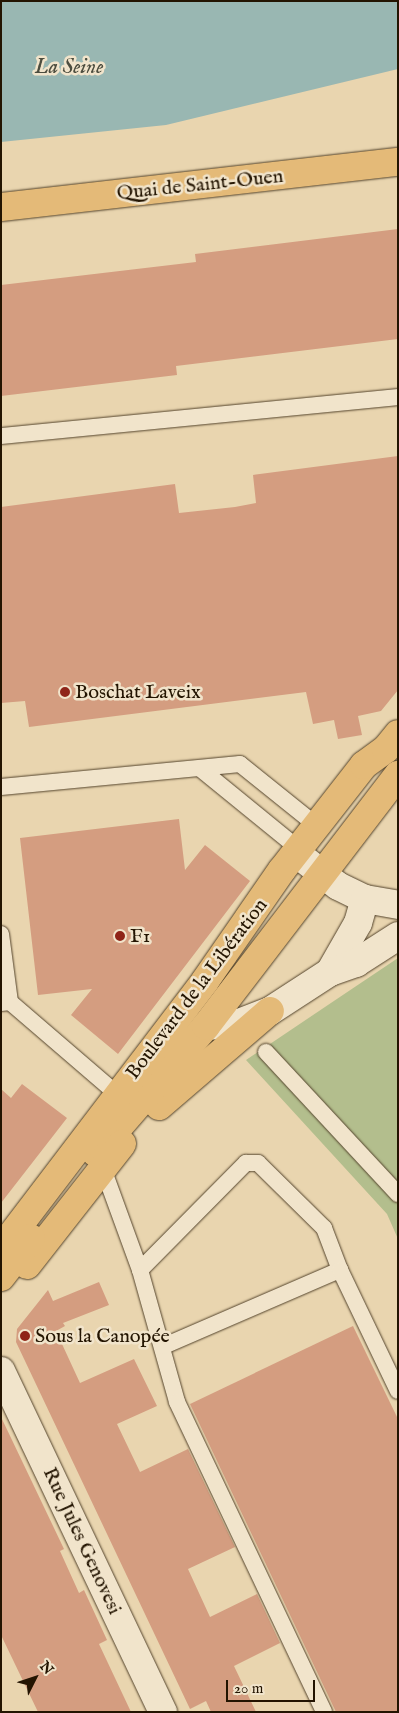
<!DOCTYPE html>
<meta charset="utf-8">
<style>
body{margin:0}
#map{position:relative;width:399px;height:1713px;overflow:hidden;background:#e9d5af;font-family:"IM FELL English",serif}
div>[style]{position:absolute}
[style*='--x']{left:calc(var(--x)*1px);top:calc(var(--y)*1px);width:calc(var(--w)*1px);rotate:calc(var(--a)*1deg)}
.green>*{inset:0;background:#b3be8d}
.water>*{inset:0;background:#99b7b2}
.building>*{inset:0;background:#d49d80}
.roads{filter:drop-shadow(0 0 1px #54442c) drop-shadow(0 0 1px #54442c)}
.lane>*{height:16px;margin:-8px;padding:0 8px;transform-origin:8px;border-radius:8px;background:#f1e4cb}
.street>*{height:28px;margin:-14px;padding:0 14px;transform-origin:14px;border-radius:14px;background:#f1e4cb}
.primary>*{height:28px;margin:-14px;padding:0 14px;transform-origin:14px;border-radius:14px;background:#e4ba78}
.dots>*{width:14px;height:14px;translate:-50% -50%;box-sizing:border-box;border:2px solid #f1e4cb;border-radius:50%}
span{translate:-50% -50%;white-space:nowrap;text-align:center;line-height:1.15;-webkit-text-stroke:5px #f1e4cb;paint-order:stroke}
.street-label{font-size:20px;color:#231401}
.poi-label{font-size:20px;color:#231401}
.left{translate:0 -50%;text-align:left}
.water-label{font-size:21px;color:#4c4d3f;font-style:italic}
.frame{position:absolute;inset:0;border:2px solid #231401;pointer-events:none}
.north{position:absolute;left:10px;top:1653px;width:50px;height:50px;-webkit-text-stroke:4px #f1e4cb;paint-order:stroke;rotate:49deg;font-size:14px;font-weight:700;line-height:20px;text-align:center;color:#231401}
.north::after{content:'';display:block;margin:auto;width:18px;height:22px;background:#231401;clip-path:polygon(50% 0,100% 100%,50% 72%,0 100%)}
.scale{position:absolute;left:226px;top:1680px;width:89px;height:22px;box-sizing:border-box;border:2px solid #231401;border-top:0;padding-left:6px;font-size:15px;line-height:18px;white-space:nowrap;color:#231401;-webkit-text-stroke:4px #f1e4cb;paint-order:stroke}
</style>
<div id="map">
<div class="green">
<div style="clip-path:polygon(398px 958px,398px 1239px,387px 1214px,246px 1060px)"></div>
</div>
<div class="water">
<div style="clip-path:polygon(1px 1px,398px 1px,398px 69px,166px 125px,1px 142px)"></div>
</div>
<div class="building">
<div style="clip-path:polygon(398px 229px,398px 339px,176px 366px,177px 375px,1px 396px,1px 285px,196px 262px,195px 254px)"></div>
<div style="clip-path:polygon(398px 456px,398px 690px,381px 711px,358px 716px,362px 735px,338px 739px,334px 720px,313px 724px,306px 692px,29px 727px,25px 701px,1px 703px,1px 507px,175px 484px,179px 513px,235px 507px,256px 503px,253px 475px)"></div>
<div style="clip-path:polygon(179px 819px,185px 870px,205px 845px,250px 881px,118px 1054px,71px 1015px,92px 989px,38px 995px,20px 838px)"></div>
<div style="clip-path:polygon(22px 1084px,67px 1118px,1px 1203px,1px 1089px,11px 1098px)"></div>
<div style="clip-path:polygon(99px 1282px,109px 1305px,63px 1323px,65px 1326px,56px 1331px,80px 1383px,134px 1359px,157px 1406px,117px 1424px,140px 1472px,188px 1449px,235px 1547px,188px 1569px,210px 1617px,257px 1594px,280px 1643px,234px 1666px,256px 1712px,211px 1712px,206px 1701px,190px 1709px,16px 1342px,17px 1329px,48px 1290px,53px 1301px)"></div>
<div style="clip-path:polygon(353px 1326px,398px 1419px,398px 1712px,336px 1712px,190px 1404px)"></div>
<div style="clip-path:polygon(1px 1417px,64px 1549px,60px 1551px,79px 1593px,84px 1590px,107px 1640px,99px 1644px,131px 1712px,38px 1712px,1px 1635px)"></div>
</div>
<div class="roads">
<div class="lane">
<div style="--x:1;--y:436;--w:399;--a:-5.6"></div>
<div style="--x:202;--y:770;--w:133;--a:39.2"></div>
<div style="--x:1;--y:787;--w:240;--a:-5.5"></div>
<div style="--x:240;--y:764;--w:99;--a:38.8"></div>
<div style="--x:1;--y:934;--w:69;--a:82.5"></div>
<div style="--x:1;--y:1003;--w:9;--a:-6"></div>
<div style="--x:10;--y:1002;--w:143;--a:40.7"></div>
<div style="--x:266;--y:1052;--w:194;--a:47.1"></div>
<div style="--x:101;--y:1163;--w:114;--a:70"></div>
<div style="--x:140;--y:1270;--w:137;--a:74.3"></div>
<div style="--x:177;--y:1402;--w:343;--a:64.6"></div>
<div style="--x:140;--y:1270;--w:151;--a:-45.3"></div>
<div style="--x:246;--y:1163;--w:12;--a:0"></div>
<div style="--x:258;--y:1163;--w:93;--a:44.6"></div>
<div style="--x:324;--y:1228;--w:45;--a:69.1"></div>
<div style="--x:164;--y:1346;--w:192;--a:-23.4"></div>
<div style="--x:340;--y:1270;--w:134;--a:64.4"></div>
</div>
<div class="street">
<div style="--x:296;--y:853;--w:53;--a:38.2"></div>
<div style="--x:338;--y:886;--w:30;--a:26"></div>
<div style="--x:365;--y:899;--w:34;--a:10"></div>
<div style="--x:330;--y:972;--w:56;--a:-60.3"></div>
<div style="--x:358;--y:923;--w:25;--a:-74"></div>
<div style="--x:206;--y:1026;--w:30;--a:-4"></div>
<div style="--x:236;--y:1024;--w:36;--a:-21"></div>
<div style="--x:270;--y:1011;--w:72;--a:-33"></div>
<div style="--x:330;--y:972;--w:28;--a:-19"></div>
<div style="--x:356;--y:963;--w:50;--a:-32.7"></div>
<div style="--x:1;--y:1371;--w:378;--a:64.6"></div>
</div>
<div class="primary">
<div style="--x:1;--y:207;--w:400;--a:-6.5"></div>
<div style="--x:159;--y:1106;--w:146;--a:-40.6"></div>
<div style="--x:96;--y:1153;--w:168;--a:-49.1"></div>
<div style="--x:206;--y:1026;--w:316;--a:-52.6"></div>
<div style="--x:1;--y:1249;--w:337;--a:-52.7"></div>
<div style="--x:205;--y:981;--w:135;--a:-55.3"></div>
<div style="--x:282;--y:870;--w:133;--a:-52"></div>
<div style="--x:364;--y:765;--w:27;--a:-36"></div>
<div style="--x:386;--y:749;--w:19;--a:-51"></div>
<div style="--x:27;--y:1265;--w:154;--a:-51.9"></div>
<div style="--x:1;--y:1277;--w:49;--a:-52.4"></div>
</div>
</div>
<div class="dots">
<div style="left:65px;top:692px;background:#8f2418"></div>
<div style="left:120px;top:936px;background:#8f2418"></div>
<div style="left:25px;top:1336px;background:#8f2418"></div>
</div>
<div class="street-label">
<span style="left:200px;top:185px;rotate:-6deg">Quai de Saint-Ouen</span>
<span style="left:197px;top:989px;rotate:-53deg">Boulevard de la Libération</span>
<span style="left:82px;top:1541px;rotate:65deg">Rue Jules Genovesi</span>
</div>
<div class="poi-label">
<span class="left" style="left:75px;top:692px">Boschat Laveix</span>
<span class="left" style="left:130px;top:936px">F1</span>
<span class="left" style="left:35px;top:1336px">Sous la Canopée</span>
</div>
<div class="water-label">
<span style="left:69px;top:68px">La Seine</span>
</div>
<div class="frame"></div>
<div class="north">N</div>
<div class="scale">20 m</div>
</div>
